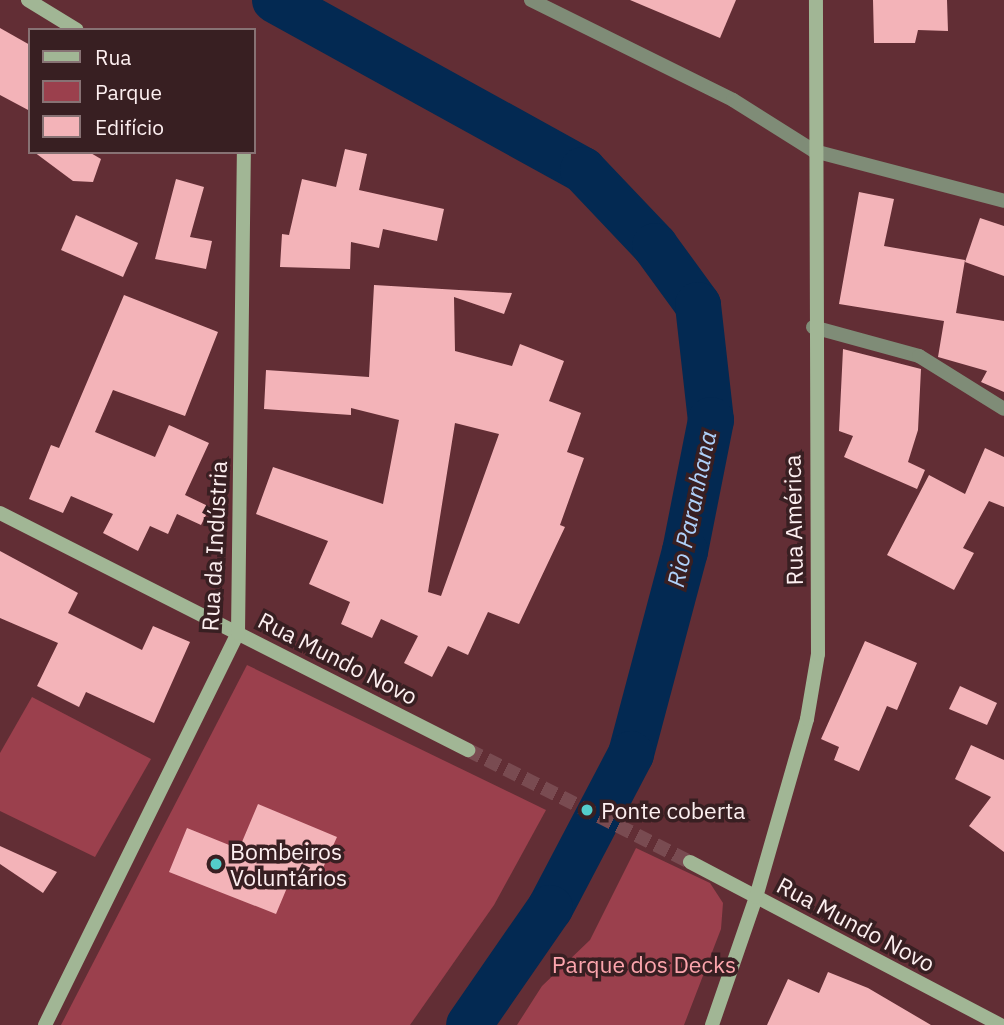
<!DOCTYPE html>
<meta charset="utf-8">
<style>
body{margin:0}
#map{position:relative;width:1004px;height:1025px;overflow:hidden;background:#622e35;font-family:"IBM Plex Sans",sans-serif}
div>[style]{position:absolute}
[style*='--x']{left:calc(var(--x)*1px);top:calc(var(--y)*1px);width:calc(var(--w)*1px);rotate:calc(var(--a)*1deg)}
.green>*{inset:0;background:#9b404d}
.river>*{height:46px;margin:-23px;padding:0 23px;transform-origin:23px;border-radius:23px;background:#032952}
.building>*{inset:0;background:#f3b3b8}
.secondary-tunnel>*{height:14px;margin-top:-7px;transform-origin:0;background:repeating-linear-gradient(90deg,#794b51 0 14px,transparent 0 21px)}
.street>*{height:14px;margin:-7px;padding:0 7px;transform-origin:7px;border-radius:7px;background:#7f8c77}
.secondary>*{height:14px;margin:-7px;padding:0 7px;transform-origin:7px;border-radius:7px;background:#a1b695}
.dots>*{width:19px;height:19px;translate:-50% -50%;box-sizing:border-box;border:4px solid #381f22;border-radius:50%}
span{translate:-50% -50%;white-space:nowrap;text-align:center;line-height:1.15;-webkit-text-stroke:7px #381f22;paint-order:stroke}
.street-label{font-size:23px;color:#fdeff0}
.poi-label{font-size:23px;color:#fdeff0}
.left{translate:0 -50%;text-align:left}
.park-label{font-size:23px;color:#fca5ad}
.water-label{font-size:24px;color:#afd1fa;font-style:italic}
.legend{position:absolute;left:28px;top:28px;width:228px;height:126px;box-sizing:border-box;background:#381f22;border:2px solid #877274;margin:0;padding:9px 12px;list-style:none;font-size:21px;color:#fdeff0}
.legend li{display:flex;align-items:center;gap:14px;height:35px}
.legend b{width:35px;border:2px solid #877274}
</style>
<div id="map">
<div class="green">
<div style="clip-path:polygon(247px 665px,546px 810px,494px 905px,410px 1025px,61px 1025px)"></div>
<div style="clip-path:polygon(32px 697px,151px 759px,95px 857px,0 811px,0 753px)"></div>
<div style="clip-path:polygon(636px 848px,710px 883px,723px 903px,721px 929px,684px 1025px,517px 1025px,542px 986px,590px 940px)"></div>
</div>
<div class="river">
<div style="--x:275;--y:0;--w:352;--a:28.9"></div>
<div style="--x:583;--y:170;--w:105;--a:46.5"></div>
<div style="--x:655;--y:246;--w:73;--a:53.9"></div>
<div style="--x:698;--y:305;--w:116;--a:83.6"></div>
<div style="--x:711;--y:420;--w:134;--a:101.2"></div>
<div style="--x:685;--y:551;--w:210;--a:104.9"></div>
<div style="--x:631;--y:754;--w:174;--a:117.7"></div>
<div style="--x:550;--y:908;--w:142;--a:124.7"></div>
</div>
<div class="building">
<div style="clip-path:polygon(630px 0,736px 0,720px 38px)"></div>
<div style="clip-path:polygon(873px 0,947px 0,948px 31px,918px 30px,915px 43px,874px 43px)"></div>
<div style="clip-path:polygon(0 28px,30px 45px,30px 111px,0 95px)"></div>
<div style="clip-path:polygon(345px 149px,367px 154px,359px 190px,444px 209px,437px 241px,383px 229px,379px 248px,351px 242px,350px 269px,280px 267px,282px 234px,289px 235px,302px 179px,336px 187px)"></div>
<div style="clip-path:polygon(34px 152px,89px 152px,101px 159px,93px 182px,73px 181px)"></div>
<div style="clip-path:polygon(176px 179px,204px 187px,190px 237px,212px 241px,206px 269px,155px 259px)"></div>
<div style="clip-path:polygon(859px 192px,894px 199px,884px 246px,965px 260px,956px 313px,1004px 321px,1004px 392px,981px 382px,987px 371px,938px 357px,944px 321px,839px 304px)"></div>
<div style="clip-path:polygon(76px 215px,138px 243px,123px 277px,61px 250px)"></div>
<div style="clip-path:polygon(980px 218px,1004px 226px,1004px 276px,965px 262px)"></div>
<div style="clip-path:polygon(evenodd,374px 285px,512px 293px,504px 314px,454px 297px,455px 351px,512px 366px,520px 344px,564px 361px,549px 401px,581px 413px,567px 452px,584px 458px,560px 525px,565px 527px,519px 624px,488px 612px,468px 655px,448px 646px,432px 677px,404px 663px,418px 636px,381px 619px,372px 638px,341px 624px,350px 602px,309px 584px,328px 541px,256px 514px,273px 467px,383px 504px,399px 420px,351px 408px,351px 415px,264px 409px,266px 370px,369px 377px,374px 285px,455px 423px,499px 434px,441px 596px,428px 592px,455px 423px)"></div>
<div style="clip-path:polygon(124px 295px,218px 332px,185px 416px,113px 390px,95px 432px,155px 457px,169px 425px,209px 443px,185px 495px,210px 507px,201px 525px,177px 514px,168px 534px,150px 526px,138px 551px,103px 533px,113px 514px,71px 496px,63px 513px,29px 499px,51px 445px,59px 448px)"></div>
<div style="clip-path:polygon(843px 349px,921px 369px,918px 430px,908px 462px,925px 470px,917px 489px,844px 457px,853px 436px,839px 431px)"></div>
<div style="clip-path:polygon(985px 448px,1004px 457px,1004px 507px,989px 501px,963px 548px,974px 553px,954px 590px,887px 555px,929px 475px,965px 494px)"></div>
<div style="clip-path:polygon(0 551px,78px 593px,68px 613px,142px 650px,153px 626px,190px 642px,154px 723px,86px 692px,79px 707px,37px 686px,58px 643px,0 618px)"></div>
<div style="clip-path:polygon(865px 641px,917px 663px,897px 710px,887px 706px,859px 771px,834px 760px,839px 747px,821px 739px)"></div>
<div style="clip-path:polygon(960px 686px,997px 703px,987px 725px,949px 709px)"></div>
<div style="clip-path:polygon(971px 745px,1004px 760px,1004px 852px,969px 826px,991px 797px,955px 779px)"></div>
<div style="clip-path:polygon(258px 804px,337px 837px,317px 881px,294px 871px,276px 914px,169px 872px,187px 828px,239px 849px)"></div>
<div style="clip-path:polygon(0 846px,57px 872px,43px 893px,0 864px)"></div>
<div style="clip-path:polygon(828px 972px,868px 988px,931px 1025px,767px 1025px,788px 979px,819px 993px)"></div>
</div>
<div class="secondary-tunnel">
<div style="--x:468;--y:750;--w:249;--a:26.8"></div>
</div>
<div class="street">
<div style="--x:531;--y:0;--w:225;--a:26.3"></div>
<div style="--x:733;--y:100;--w:96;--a:32.2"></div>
<div style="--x:814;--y:151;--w:196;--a:14.7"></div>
<div style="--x:813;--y:327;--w:110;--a:15.3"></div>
<div style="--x:919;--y:356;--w:100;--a:31.9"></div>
</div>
<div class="secondary">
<div style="--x:28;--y:0;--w:57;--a:31.5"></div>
<div style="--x:0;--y:513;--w:525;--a:26.86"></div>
<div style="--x:690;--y:862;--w:351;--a:27.7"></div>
<div style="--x:45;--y:1025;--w:437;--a:-63.8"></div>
<div style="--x:238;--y:633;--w:481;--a:-89.3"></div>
<div style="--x:712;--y:1025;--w:135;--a:-71"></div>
<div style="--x:756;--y:897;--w:185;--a:-74"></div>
<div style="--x:807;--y:719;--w:66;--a:-80.4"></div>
<div style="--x:818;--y:654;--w:654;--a:-90.18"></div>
</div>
<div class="dots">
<div style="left:587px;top:810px;background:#53cdcb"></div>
<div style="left:216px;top:864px;background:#53cdcb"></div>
</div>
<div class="street-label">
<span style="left:793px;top:520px;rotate:-91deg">Rua América</span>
<span style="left:214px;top:546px;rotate:-87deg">Rua da Indústria</span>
<span style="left:338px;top:658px;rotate:27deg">Rua Mundo Novo</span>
<span style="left:856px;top:924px;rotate:28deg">Rua Mundo Novo</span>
</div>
<div class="poi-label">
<span class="left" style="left:601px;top:810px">Ponte coberta</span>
<span class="left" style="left:230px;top:864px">Bombeiros<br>Voluntários</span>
</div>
<div class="park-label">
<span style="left:644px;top:964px">Parque dos Decks</span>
</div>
<div class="water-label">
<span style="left:692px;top:509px;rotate:-78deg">Rio Paranhana</span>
</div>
<ul class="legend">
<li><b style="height:9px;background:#a1b695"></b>Rua</li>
<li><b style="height:19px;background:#9b404d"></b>Parque</li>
<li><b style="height:19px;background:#f3b3b8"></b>Edifício</li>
</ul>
</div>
